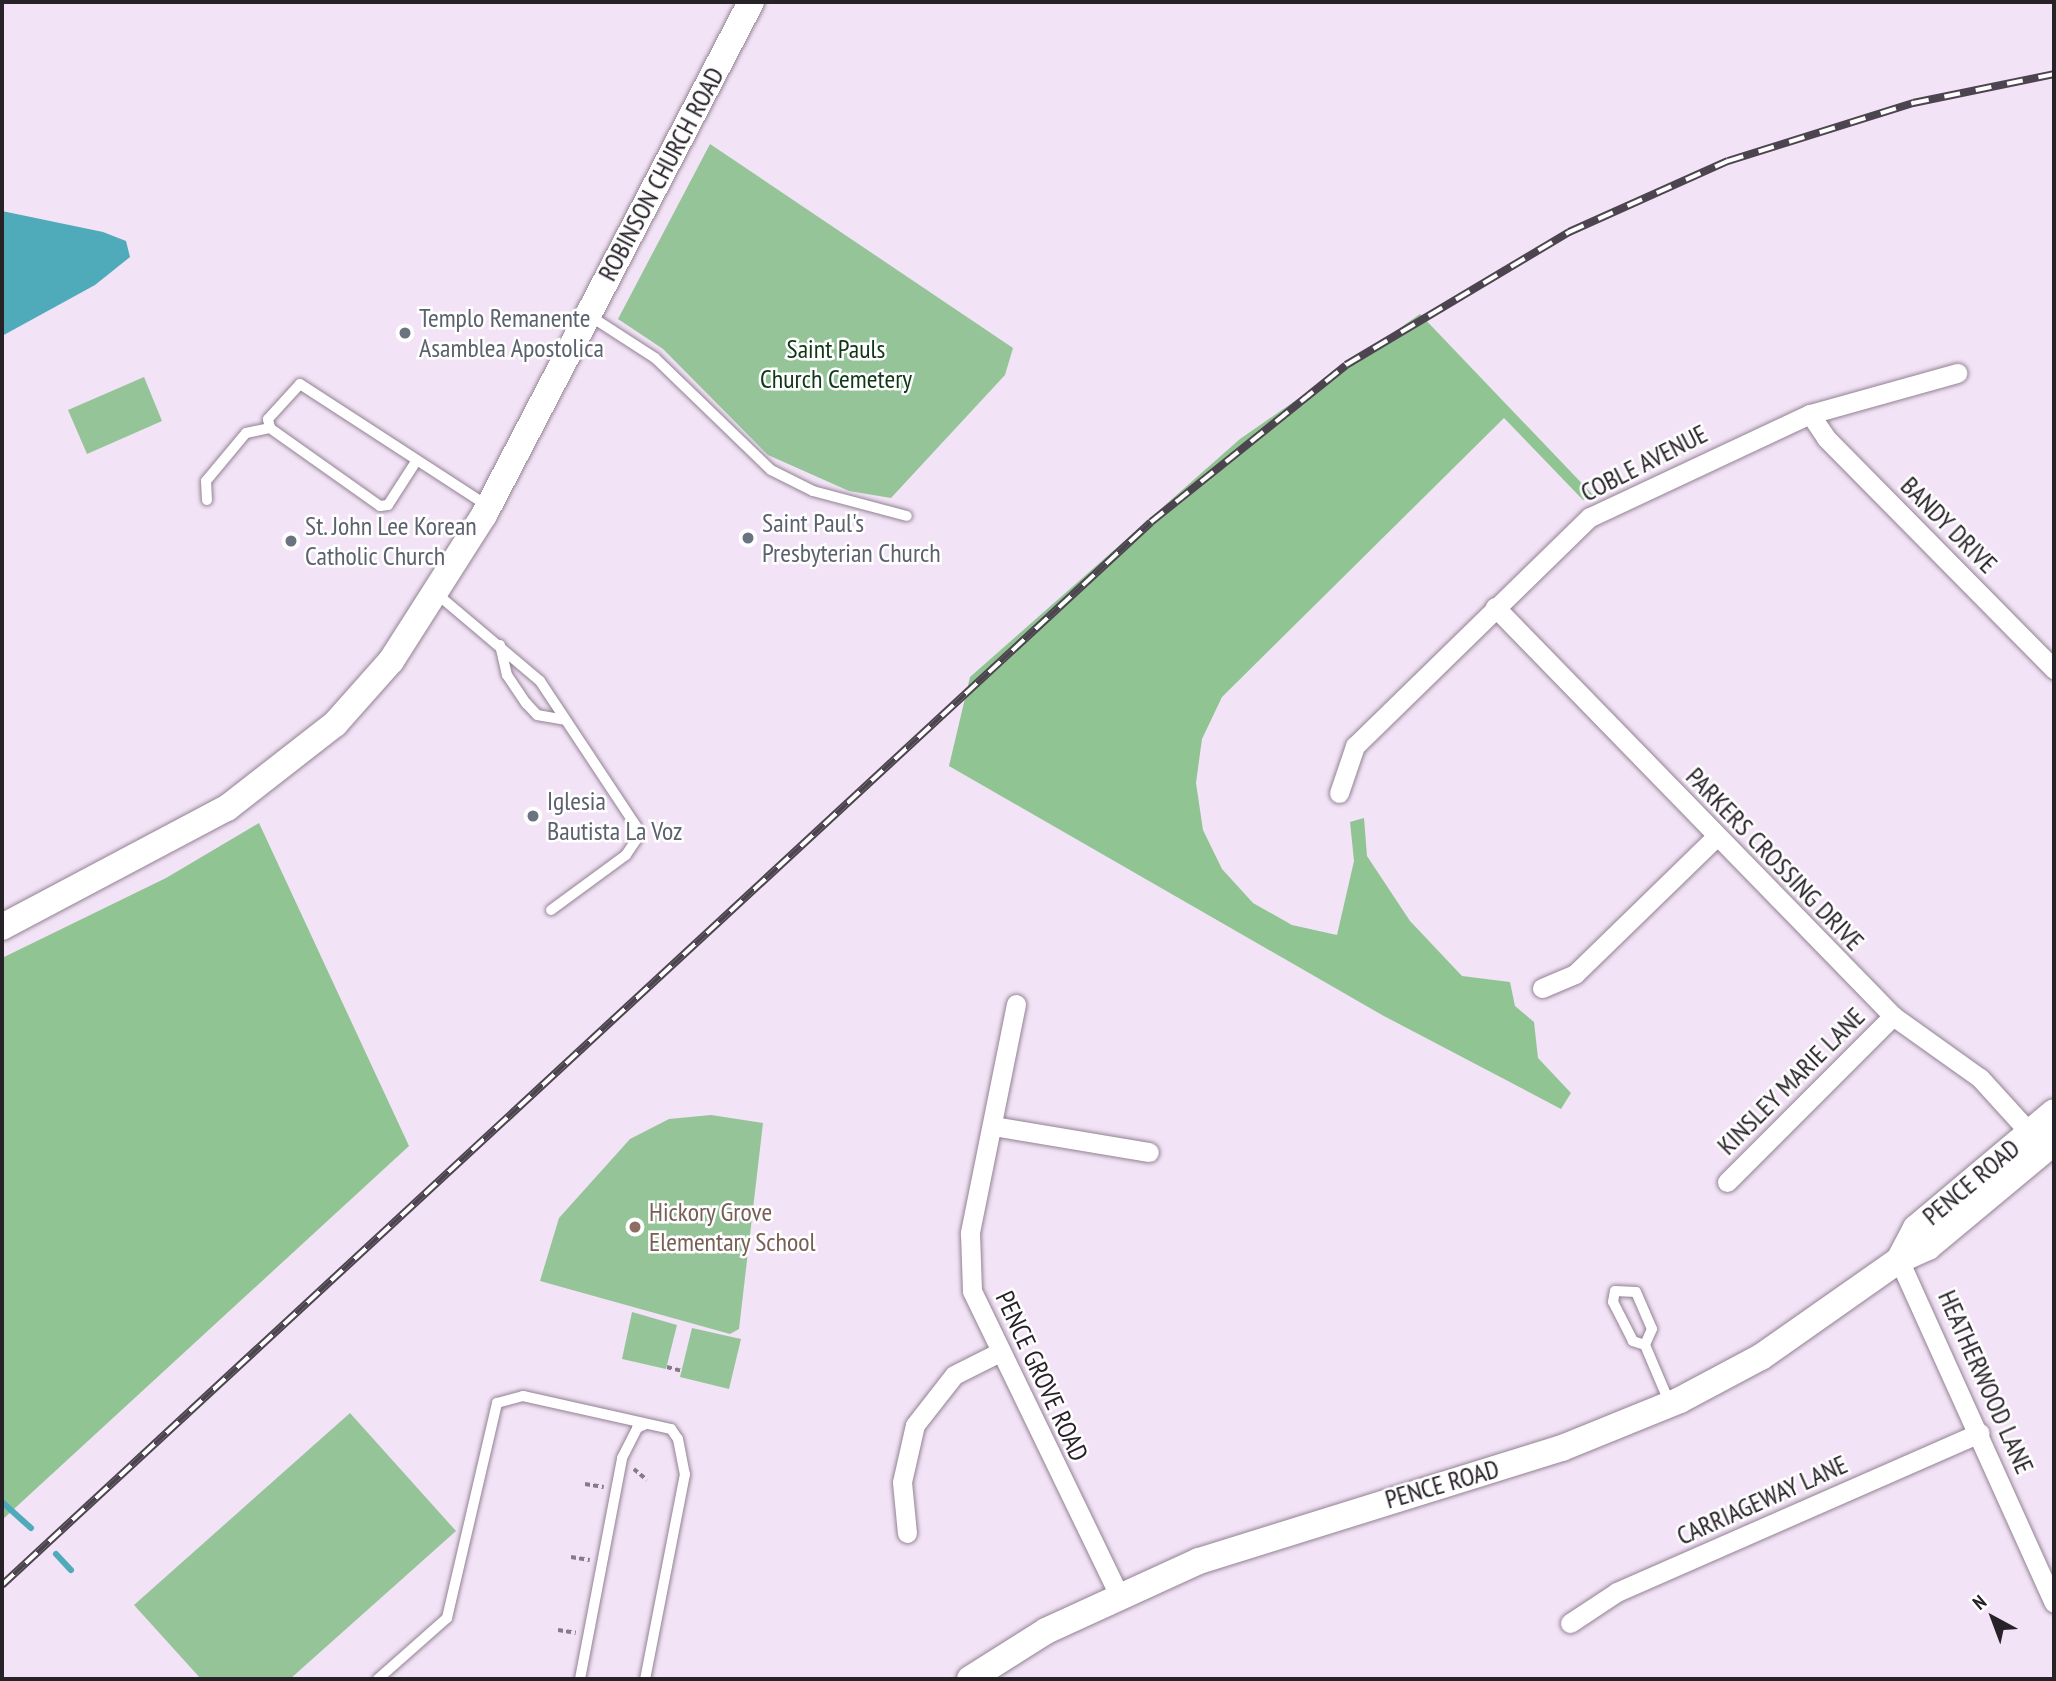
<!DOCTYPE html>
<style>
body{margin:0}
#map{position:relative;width:2056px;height:1681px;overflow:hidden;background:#f3e3f6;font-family:"PT Sans Narrow",sans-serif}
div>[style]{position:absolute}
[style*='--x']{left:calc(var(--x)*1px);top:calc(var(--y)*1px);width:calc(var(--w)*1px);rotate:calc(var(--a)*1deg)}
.green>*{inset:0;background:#96c499}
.forest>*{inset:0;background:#90c593}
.water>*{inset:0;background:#4fabba}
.stream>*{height:6px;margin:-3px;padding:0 3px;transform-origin:3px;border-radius:3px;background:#4fabba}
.path>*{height:3.5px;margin-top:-1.75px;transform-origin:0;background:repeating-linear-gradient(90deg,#867b88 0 5px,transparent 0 8.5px)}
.roads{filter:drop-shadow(0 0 2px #918293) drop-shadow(0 0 2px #918293)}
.lane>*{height:10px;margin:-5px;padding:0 5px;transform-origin:5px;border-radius:5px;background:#fff}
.street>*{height:19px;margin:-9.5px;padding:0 9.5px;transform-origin:9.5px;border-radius:9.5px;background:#fff}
.secondary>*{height:26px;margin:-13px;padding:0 13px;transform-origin:13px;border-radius:13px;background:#fff}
.rail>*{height:8px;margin-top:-4px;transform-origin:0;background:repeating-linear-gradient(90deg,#fff 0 16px,#4c444e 0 32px);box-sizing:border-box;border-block:2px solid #4c444e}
.dots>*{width:19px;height:19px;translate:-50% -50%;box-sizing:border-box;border:4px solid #fff;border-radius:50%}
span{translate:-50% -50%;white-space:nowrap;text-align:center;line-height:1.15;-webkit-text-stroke:5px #fff;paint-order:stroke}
.street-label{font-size:26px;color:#272128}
.worship-label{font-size:26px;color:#5b616d}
.left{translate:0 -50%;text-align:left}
.park-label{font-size:26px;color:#0f3615}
.education-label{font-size:26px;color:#785e54}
.frame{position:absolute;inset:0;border:4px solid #272128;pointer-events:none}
.north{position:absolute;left:1958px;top:1583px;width:70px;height:70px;-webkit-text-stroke:5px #fff;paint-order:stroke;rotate:319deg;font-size:19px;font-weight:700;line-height:28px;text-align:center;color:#272128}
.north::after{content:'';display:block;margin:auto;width:24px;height:32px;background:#272128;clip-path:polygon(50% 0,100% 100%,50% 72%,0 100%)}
</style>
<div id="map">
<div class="green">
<div style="clip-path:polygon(710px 144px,1013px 348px,1005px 375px,891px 498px,849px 491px,768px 455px,663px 349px,618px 319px)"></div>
<div style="clip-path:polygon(144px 377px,162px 421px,87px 454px,68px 410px)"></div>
<div style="clip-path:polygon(711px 1115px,763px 1123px,739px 1329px,730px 1334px,540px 1281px,559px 1218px,630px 1139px,669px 1119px)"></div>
<div style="clip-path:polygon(632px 1312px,677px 1325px,666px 1369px,622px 1359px)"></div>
<div style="clip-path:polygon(692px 1328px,741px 1339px,729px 1389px,680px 1377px)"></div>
<div style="clip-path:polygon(350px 1413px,456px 1531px,290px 1679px,201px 1679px,134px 1605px)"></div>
</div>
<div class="forest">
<div style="clip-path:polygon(1420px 314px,1593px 495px,1583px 500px,1504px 418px,1222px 697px,1202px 739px,1196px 783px,1203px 830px,1222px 869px,1253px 903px,1292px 925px,1337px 935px,1354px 861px,1350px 822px,1364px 818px,1367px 856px,1410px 921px,1462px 976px,1510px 982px,1515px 1006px,1534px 1022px,1538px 1058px,1571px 1093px,1561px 1109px,1382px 1015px,949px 766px,970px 677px,1240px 439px)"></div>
<div style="clip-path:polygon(259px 823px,409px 1146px,2px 1520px,2px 958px,166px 878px)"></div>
</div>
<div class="water">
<div style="clip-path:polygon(2px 211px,103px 232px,126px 241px,130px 257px,95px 285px,2px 336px)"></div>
</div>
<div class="stream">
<div style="--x:2;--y:1502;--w:39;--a:42"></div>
<div style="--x:56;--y:1554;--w:22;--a:47"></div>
</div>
<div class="path">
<div style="--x:667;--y:1367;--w:16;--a:15"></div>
<div style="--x:634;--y:1469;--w:17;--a:40"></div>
<div style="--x:585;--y:1484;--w:19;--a:9"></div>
<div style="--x:571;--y:1557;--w:19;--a:9"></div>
<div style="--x:558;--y:1630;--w:18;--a:9"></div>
</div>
<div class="roads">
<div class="lane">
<div style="--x:590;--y:316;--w:77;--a:32.9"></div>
<div style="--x:655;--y:358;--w:161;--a:44"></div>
<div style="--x:771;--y:470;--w:47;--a:26.6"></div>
<div style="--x:813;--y:491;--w:97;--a:14.9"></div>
<div style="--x:415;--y:463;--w:50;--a:122.7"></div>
<div style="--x:388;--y:505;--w:8;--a:173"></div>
<div style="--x:380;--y:506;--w:135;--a:-144.7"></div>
<div style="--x:270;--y:428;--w:9;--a:-103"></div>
<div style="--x:268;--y:419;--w:47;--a:-47.6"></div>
<div style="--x:300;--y:384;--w:224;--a:33"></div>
<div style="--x:207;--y:500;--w:19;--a:-93"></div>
<div style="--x:206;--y:481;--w:62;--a:-50.2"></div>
<div style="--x:246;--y:433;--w:25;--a:-12"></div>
<div style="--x:437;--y:594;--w:135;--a:40.2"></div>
<div style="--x:540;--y:681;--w:174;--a:56.5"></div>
<div style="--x:636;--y:826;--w:14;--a:90"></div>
<div style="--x:636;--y:840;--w:18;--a:124"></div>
<div style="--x:626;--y:855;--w:93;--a:143.7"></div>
<div style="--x:500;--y:645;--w:31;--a:77"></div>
<div style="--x:507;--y:675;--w:34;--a:56"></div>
<div style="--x:526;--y:703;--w:16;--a:47"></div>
<div style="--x:537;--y:715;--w:27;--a:10"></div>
<div style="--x:1645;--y:1345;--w:13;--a:-162"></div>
<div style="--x:1633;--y:1341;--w:44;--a:-117.1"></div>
<div style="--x:1613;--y:1302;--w:11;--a:-80"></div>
<div style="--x:1615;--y:1291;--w:21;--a:3"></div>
<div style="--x:1636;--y:1292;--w:40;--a:66.6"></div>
<div style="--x:1652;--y:1329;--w:17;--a:114"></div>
<div style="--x:1645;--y:1345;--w:64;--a:67"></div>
<div style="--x:378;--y:1679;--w:92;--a:-41.5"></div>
<div style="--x:447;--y:1618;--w:221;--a:-76.9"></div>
<div style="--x:497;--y:1403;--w:27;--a:-15"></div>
<div style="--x:523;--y:1396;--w:152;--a:12.6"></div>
<div style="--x:671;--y:1429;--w:12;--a:55"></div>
<div style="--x:678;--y:1439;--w:36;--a:79"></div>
<div style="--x:685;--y:1474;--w:209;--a:101"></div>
<div style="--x:580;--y:1679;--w:225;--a:-79.2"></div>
<div style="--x:622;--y:1458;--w:34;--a:-63"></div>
<div style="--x:637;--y:1428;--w:10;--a:-24"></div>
</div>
<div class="street">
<div style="--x:1810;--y:414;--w:29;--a:56"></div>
<div style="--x:1826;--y:438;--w:325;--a:45.4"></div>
<div style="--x:1495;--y:607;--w:571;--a:45.78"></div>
<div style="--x:1893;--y:1016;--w:107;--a:35.5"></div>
<div style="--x:1980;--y:1078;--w:74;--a:47.7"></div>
<div style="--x:1339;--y:793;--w:50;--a:-71.2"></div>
<div style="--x:1355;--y:746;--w:328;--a:-44.3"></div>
<div style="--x:1590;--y:517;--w:243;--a:-25.1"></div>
<div style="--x:1810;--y:414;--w:153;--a:-15.6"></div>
<div style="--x:1542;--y:988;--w:36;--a:-23"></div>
<div style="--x:1575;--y:974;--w:197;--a:-44.2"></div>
<div style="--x:1016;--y:1004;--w:234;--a:101.4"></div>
<div style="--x:970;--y:1233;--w:58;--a:88"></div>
<div style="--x:972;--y:1291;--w:338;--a:64.2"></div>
<div style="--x:993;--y:1126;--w:158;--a:9.5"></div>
<div style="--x:1727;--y:1182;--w:235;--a:-45"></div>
<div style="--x:1899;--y:1260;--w:376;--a:65.7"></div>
<div style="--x:907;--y:1533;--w:51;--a:-95.6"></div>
<div style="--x:902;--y:1482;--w:58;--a:-77.2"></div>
<div style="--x:915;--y:1425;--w:63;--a:-52"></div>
<div style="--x:954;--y:1375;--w:49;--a:-26.6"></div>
<div style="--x:1570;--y:1623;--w:56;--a:-33.4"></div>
<div style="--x:1617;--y:1592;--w:396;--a:-23.7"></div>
</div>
<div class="secondary">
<div style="--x:2;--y:927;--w:255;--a:-27.9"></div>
<div style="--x:227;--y:808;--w:137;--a:-37.9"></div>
<div style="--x:335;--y:724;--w:84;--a:-48.4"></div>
<div style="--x:391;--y:661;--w:173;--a:-57.5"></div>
<div style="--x:484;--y:515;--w:578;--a:-62.5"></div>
<div style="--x:1899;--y:1260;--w:36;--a:-62"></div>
<div style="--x:1916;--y:1228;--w:180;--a:-40"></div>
<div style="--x:970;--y:1679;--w:90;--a:-32.3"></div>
<div style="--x:1046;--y:1631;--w:168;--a:-24.6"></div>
<div style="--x:1199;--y:1561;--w:380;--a:-17.3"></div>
<div style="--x:1562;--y:1448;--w:127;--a:-22.1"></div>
<div style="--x:1680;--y:1400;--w:92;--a:-28"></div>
<div style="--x:1761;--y:1357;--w:169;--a:-35.1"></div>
<div style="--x:1899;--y:1260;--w:32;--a:-24"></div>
<div style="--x:1928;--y:1247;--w:164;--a:-39.8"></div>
</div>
</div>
<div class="rail">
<div style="--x:2;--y:1585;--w:1565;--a:-42.77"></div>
<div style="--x:1151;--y:522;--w:250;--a:-38.8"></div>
<div style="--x:1346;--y:365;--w:260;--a:-30.8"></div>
<div style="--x:1569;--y:232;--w:174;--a:-24.1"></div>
<div style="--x:1728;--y:161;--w:194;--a:-17.4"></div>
<div style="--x:1913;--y:103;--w:144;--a:-11.6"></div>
</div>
<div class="dots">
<div style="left:405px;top:333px;background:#6b7280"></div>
<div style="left:748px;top:538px;background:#6b7280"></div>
<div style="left:291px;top:541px;background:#6b7280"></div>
<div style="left:533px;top:816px;background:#6b7280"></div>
<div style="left:635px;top:1227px;background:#8d6e63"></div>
</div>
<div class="street-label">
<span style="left:661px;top:174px;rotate:-62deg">ROBINSON CHURCH ROAD</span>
<span style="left:1644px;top:463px;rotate:-27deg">COBLE AVENUE</span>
<span style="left:1949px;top:525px;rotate:45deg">BANDY DRIVE</span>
<span style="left:1775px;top:859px;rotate:46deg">PARKERS CROSSING DRIVE</span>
<span style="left:1791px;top:1081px;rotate:-45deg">KINSLEY MARIE LANE</span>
<span style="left:1971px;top:1182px;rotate:-40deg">PENCE ROAD</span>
<span style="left:1042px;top:1376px;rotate:65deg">PENCE GROVE ROAD</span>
<span style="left:1986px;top:1382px;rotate:66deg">HEATHERWOOD LANE</span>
<span style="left:1442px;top:1484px;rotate:-16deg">PENCE ROAD</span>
<span style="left:1762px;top:1500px;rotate:-24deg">CARRIAGEWAY LANE</span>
</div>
<div class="worship-label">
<span class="left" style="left:419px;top:333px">Templo Remanente<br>Asamblea Apostolica</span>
<span class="left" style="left:762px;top:538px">Saint Paul's<br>Presbyterian Church</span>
<span class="left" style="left:305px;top:541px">St. John Lee Korean<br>Catholic Church</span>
<span class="left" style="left:547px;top:816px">Iglesia<br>Bautista La Voz</span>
</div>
<div class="park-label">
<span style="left:836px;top:364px">Saint Pauls<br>Church Cemetery</span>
</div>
<div class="education-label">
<span class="left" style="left:649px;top:1227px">Hickory Grove<br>Elementary School</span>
</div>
<div class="frame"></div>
<div class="north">N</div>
</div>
